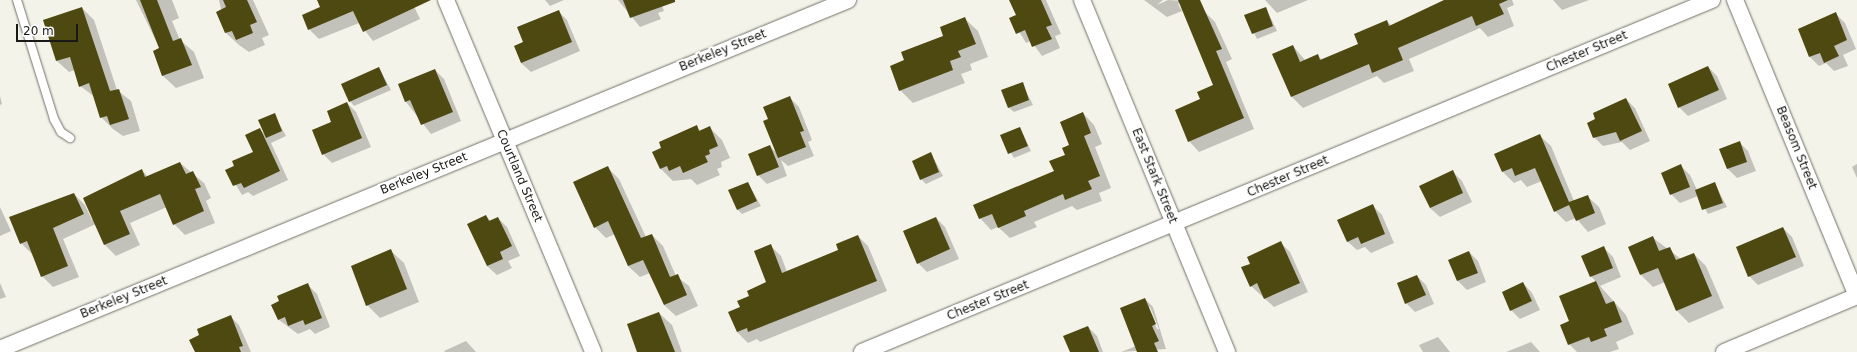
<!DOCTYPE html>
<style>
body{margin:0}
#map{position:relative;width:1857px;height:352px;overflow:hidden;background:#f3f3e9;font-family:"DejaVu Sans",sans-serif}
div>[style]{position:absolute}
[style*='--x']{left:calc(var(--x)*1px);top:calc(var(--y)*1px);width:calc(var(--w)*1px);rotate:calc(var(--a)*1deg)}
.shadow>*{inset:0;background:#0003}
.building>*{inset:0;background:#4e4811}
.roads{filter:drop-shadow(0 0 1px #717068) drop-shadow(0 0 1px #717068)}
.lane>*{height:8px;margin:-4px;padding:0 4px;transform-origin:4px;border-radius:4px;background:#fff}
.street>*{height:16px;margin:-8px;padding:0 8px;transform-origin:8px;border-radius:8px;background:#fff}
span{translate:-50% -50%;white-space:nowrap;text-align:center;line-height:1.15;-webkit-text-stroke:4px #fff;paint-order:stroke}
.street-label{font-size:12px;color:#191916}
.scale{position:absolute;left:16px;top:24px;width:62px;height:18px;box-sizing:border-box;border:2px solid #191916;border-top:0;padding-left:5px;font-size:12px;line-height:14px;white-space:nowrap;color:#191916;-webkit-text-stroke:3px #fff;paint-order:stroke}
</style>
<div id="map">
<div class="shadow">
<div style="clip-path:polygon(136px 0,172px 0,179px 18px,172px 21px,180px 40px,194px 52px,204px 78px,176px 88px,163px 76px,154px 51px,160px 49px)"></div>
<div style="clip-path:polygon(219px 0,253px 0,269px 35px,262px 38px,265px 45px,249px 52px,239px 45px,226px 33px)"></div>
<div style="clip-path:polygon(318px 0,411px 0,420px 19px,373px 41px,359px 23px,319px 39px,309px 29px,321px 8px)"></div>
<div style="clip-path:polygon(545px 0,564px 0,550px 6px)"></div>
<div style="clip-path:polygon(618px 0,660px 0,664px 11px,658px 13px,661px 19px,640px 27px)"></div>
<div style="clip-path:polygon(1010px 0,1046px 0,1061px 34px,1055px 36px,1060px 48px,1042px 56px,1031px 41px,1026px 43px,1011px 18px,1017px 16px)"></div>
<div style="clip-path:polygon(1144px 0,1163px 0,1157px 5px,1168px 0,1185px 1px,1178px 4px,1182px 11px,1167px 17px)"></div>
<div style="clip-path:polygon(1265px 0,1308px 0,1277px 13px)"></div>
<div style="clip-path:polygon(1448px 0,1512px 0,1514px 5px,1507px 8px,1514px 26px,1488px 37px,1480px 28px,1409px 59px,1414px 71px,1384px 83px,1377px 76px,1303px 108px,1292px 97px,1293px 46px,1305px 60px,1318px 55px,1322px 60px,1359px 45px,1387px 21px,1392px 26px)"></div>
<div style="clip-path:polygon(1553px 0,1589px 0,1562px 10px)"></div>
<div style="clip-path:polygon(82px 8px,94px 20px,117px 90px,131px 101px,140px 131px,123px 136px,113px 129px,101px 117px,95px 97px,80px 86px,75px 70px,69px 72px,57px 61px)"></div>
<div style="clip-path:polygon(1266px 8px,1277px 31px,1257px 39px,1246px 16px)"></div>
<div style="clip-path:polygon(558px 11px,567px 20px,580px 51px,531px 72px,521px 63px,524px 43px)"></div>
<div style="clip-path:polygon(1204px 11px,1215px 22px,1232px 59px,1226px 62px,1254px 129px,1199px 152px,1189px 141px,1202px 100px,1215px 86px)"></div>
<div style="clip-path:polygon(1836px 14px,1845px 23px,1856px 49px,1843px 55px,1848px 66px,1834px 71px,1826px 63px,1819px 66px,1810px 57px,1799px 29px)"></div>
<div style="clip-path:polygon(965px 19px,978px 31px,988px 57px,970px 64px,972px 70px,961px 74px,965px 83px,913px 103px,900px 90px,905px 61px,945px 37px)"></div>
<div style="clip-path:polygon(1708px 67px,1717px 76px,1727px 99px,1688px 116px,1679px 107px)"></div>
<div style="clip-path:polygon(379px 68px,391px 90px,354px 106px,350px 101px)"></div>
<div style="clip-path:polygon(435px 70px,444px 79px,461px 121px,431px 134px,406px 102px,399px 85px)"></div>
<div style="clip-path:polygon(1022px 83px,1033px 105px,1014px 112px,1009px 108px)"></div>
<div style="clip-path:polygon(0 96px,2px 104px,0 105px)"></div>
<div style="clip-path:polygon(789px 97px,799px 107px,812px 140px,808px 142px,814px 156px,788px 166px,781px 160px,787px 176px,767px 184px,758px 175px,770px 147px,777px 153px,769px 119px)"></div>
<div style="clip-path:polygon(1626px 99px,1635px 108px,1650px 141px,1630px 150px,1622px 142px,1603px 146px,1594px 137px)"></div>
<div style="clip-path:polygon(347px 103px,356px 112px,371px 147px,332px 163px,323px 154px,333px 122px)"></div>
<div style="clip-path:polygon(1083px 113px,1094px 125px,1102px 144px,1095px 147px,1111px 188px,1099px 193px,1102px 201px,1077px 210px,1072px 206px,1034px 222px,1037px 227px,1010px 238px,998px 227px,991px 230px,980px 218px,1055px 172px,1066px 155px)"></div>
<div style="clip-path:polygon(274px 114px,286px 136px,271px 143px,288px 180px,253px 196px,248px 192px,242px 195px,227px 170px,254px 152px,260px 130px,266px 135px)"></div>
<div style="clip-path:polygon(697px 127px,701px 131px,709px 127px,722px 140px,730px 158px,721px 162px,722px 167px,717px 169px,720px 175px,697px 185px,691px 179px,673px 181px,661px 169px,653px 152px)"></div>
<div style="clip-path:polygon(1020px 128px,1031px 151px,1014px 158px,1001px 136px)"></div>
<div style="clip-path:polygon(1539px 135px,1551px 146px,1574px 201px,1587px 196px,1599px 207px,1606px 224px,1588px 232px,1576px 218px,1566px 222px,1555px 211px,1542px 181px,1527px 187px,1521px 180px,1514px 183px,1503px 172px)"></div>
<div style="clip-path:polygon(1739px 142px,1748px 151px,1756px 171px,1737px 178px,1728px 169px,1720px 149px)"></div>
<div style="clip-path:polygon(931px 153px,943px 176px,926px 184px,921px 179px)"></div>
<div style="clip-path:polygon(180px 163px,204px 183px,211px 198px,206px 201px,215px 223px,185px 235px,174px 224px,167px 207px,130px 223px,140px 245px,116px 256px,105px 245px,96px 224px,63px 239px,79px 277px,53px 287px,42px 276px,32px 254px,21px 243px,74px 194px,85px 205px,92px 220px,142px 170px,148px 177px)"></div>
<div style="clip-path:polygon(1857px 164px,1857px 178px,1852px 167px)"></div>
<div style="clip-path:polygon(1681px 166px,1690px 175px,1697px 190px,1715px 184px,1727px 207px,1708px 214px,1698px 196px,1680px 203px,1671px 194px)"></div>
<div style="clip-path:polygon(608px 168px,619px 179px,646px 237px,652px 235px,663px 246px,676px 276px,689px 286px,698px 306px,676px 316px,664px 305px,650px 273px,640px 277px,628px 266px,615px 234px,606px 238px,595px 227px)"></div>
<div style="clip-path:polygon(1453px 172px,1462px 181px,1472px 202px,1440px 217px,1430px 208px)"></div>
<div style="clip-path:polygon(748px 183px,761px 206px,742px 214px,738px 210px)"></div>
<div style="clip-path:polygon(1373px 206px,1382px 215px,1394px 243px,1371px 253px,1365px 247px,1357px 250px,1347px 241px)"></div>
<div style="clip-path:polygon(0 207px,11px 231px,0 236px)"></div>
<div style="clip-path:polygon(486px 216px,491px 221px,498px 218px,507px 227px,520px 256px,508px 261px,512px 268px,497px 275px,487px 266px)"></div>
<div style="clip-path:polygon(936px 218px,945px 227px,959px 259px,927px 272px,918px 263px)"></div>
<div style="clip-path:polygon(1783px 228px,1792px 237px,1804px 266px,1758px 285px,1749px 276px)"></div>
<div style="clip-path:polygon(858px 236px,868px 246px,887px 291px,760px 342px,757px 339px,748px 343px,737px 332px,729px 313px,741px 308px,768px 283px,770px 245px,781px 256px,787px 272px,840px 250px)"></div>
<div style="clip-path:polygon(1652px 237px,1681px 259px,1694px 254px,1706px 266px,1724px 308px,1689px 323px,1677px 311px,1665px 282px,1653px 287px,1641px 275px)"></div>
<div style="clip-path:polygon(1281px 243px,1290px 252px,1308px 292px,1274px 307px,1251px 286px,1251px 264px)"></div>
<div style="clip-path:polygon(1604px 248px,1613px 257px,1621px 277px,1600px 286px,1626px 315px,1634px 334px,1616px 342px,1619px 349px,1610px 352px,1577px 352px,1569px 344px,1570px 322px,1596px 282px,1591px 276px)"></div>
<div style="clip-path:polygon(391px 251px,404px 263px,419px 302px,380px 318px,367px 305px)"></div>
<div style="clip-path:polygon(1469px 252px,1478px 261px,1486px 282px,1467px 290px,1458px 281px,1449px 260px)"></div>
<div style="clip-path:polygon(1417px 276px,1426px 285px,1434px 304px,1415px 312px,1406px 303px)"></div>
<div style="clip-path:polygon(0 283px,6px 297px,0 299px)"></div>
<div style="clip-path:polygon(1523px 283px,1532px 293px,1540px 310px,1520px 319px,1511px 310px)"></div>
<div style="clip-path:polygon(308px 285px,317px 294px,330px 327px,315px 334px,310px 329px,298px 334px,279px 320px,272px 305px)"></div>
<div style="clip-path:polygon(evenodd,1145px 299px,1153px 307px,1166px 349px,1121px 352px,1136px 346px,1145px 299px,1148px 307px,1150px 307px,1159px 329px,1157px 329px,1148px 307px)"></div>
<div style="clip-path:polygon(659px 313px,672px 325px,682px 352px,638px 352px)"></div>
<div style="clip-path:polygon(230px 316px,239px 325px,251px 352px,206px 352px)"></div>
<div style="clip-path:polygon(1088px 327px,1097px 336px,1103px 352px,1071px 352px)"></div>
<div style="clip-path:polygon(1438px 337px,1450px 352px,1423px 352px,1419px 345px)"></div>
<div style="clip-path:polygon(466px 341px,476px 352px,445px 352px,444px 351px)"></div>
<div style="clip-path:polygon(1531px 342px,1540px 352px,1506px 352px)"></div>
</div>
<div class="building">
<div style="clip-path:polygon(140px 0,157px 0,173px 41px,181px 38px,192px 65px,162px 76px,153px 51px,159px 48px)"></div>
<div style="clip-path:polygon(223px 0,247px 0,257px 22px,250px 25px,253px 33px,236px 40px,232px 31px,225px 33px,216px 12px,226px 7px)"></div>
<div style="clip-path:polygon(317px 0,431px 0,363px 32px,353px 11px,308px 30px,302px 15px,320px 7px)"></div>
<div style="clip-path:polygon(623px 0,675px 0,675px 2px,630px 18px)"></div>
<div style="clip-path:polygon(1009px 0,1041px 0,1052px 25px,1046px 27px,1052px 39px,1032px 47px,1025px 30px,1016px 34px,1009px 18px,1016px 15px)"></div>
<div style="clip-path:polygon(1178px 0,1200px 0,1222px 49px,1216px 51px,1244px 118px,1188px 142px,1175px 110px,1200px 99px,1197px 92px,1213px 85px)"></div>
<div style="clip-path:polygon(1444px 0,1508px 0,1499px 4px,1504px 14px,1476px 26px,1472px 16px,1398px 48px,1403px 60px,1372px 73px,1369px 64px,1291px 97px,1272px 54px,1293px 45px,1300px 62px,1318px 54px,1320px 60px,1358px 44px,1354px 34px,1387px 20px,1389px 26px)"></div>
<div style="clip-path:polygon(82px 7px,110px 91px,119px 89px,129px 119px,110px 125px,107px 116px,100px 118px,89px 83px,79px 87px,70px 57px,56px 61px,43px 20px)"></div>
<div style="clip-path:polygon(1266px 7px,1273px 26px,1252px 34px,1244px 15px)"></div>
<div style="clip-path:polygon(559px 10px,572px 42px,521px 63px,514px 46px,523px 42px,517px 27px)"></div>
<div style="clip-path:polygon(1836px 12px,1847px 40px,1834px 46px,1839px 56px,1824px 63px,1820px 53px,1809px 57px,1798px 29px)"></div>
<div style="clip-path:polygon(965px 17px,976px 44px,958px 51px,961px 57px,950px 61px,953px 70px,899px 91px,890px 66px,904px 60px,901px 52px,943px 36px,940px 27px)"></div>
<div style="clip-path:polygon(1708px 66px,1719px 90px,1678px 108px,1668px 84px)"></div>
<div style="clip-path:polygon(379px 67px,387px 85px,349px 102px,341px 84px)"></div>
<div style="clip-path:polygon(435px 69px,453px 112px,421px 125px,410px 100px,405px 102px,398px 84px)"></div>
<div style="clip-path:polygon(1023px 82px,1029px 100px,1008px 108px,1001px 90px)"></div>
<div style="clip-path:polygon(790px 96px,804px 131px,800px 132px,806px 147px,778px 158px,763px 121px,768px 119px,763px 107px)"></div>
<div style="clip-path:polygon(1626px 98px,1642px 131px,1620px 141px,1616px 132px,1593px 138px,1587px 123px,1595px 119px,1593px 113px)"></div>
<div style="clip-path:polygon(347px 102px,362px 138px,322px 155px,312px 130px,331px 122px,327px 111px)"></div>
<div style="clip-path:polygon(1083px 112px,1091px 133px,1084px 136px,1100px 176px,1088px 181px,1092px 189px,1065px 200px,1063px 194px,1024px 211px,1026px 216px,998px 228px,992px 214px,979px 219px,973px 205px,1054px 171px,1049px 161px,1065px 155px,1062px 148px,1069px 145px,1060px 122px)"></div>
<div style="clip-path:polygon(275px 113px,282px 131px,266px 138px,258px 120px)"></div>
<div style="clip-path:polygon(697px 125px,699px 131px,710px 126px,718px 146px,709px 150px,710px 154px,705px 156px,708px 162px,683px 173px,680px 166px,669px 171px,667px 166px,660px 169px,652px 152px,661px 148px,659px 142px)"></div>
<div style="clip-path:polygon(1020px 127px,1028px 146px,1008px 154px,1000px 135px)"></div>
<div style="clip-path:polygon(260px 128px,280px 171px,244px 188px,241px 183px,233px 186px,225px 170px,234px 166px,232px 161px,253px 152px,245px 135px)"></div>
<div style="clip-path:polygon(1540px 134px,1569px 202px,1588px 195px,1595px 213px,1576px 221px,1569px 205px,1554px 212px,1535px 168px,1515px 176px,1512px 168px,1502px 172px,1494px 154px)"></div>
<div style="clip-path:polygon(1740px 141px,1747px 162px,1727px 169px,1719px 149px)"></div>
<div style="clip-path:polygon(770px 145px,779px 167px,757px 176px,748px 154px)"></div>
<div style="clip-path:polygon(931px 152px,939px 172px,920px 180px,912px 161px)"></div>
<div style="clip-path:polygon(180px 162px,186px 174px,193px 171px,201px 187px,195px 189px,204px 211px,173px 225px,160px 194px,120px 211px,130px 234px,104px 245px,83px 198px,142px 169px,145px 177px)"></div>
<div style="clip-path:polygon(1681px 164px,1690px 187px,1670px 195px,1661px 173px)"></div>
<div style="clip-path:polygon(608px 166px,641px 238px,652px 234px,670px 277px,678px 274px,687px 295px,664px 305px,643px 260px,628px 266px,608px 221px,594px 228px,573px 182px)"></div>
<div style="clip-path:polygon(1453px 170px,1463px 193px,1430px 208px,1419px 186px)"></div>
<div style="clip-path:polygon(748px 182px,757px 201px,737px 210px,728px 190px)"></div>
<div style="clip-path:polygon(1715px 182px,1723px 203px,1702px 210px,1695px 190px)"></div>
<div style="clip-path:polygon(74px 193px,84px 214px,53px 228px,68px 266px,41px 277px,27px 241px,20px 244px,9px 217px)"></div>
<div style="clip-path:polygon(1373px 204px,1385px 234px,1361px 244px,1358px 237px,1347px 242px,1337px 220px)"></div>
<div style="clip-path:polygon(486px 215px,489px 221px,498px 217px,512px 246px,500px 252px,503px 259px,487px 266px,467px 224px)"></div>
<div style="clip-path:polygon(936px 217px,950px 249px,917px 264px,903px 231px)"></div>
<div style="clip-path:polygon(1783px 227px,1796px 257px,1748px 277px,1736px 247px)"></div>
<div style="clip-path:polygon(858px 235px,877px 281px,748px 332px,747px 328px,737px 332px,728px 312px,740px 307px,737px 301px,749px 296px,747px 291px,766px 282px,754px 251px,771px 244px,782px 273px,838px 250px,836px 244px)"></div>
<div style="clip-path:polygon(1653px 236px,1659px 251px,1670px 247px,1676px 260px,1694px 253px,1712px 296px,1676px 311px,1658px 268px,1640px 275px,1628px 247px)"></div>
<div style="clip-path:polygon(1281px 241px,1300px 283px,1264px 299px,1257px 283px,1250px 287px,1241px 267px,1250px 264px,1247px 257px)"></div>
<div style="clip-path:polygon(1604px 246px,1613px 268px,1590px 277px,1581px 256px)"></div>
<div style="clip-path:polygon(391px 249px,407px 289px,366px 306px,351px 266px)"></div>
<div style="clip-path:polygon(1469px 251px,1478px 273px,1457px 281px,1448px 260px)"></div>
<div style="clip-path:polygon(1417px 275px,1426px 295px,1405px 304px,1397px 283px)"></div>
<div style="clip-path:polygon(1596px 281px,1606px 304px,1614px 301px,1622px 322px,1604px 329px,1607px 336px,1591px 342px,1589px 337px,1568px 345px,1560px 325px,1569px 321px,1559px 296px)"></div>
<div style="clip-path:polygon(1523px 282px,1532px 301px,1510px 311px,1502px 292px)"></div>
<div style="clip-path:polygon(308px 283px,322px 318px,305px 325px,303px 320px,288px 326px,285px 317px,278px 320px,271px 305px,279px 301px,277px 296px)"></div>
<div style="clip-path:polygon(1145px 298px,1156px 324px,1152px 326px,1159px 341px,1154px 343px,1158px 352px,1137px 352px,1120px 308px)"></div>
<div style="clip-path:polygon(659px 312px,675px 352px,637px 352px,627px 324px)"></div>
<div style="clip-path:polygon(231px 315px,243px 346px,239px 347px,241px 352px,195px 352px,189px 340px,199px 335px,197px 329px)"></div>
<div style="clip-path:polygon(1088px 326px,1099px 352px,1070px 352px,1063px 336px)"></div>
</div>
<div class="roads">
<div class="lane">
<div style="--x:17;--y:0;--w:125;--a:72.7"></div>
<div style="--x:54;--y:119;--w:15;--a:62"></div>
<div style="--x:61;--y:132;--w:11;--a:34"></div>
</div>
<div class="street">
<div style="--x:446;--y:0;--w:381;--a:67.3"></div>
<div style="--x:1082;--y:0;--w:381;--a:67.6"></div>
<div style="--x:1735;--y:0;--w:320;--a:67.6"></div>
<div style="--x:0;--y:349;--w:917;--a:-22.37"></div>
<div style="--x:862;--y:352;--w:920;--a:-22.5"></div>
<div style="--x:1724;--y:352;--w:144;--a:-22.8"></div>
</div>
</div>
<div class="street-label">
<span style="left:723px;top:51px;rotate:-22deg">Berkeley Street</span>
<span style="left:1587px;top:52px;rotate:-23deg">Chester Street</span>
<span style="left:1796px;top:148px;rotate:68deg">Beasom Street</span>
<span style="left:424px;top:174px;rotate:-22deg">Berkeley Street</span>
<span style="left:519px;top:176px;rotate:67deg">Courtland Street</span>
<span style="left:1154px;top:176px;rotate:68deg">East Stark Street</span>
<span style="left:1288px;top:177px;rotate:-23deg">Chester Street</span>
<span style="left:124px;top:298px;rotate:-22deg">Berkeley Street</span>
<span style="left:988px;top:301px;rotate:-22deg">Chester Street</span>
</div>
<div class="scale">20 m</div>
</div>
